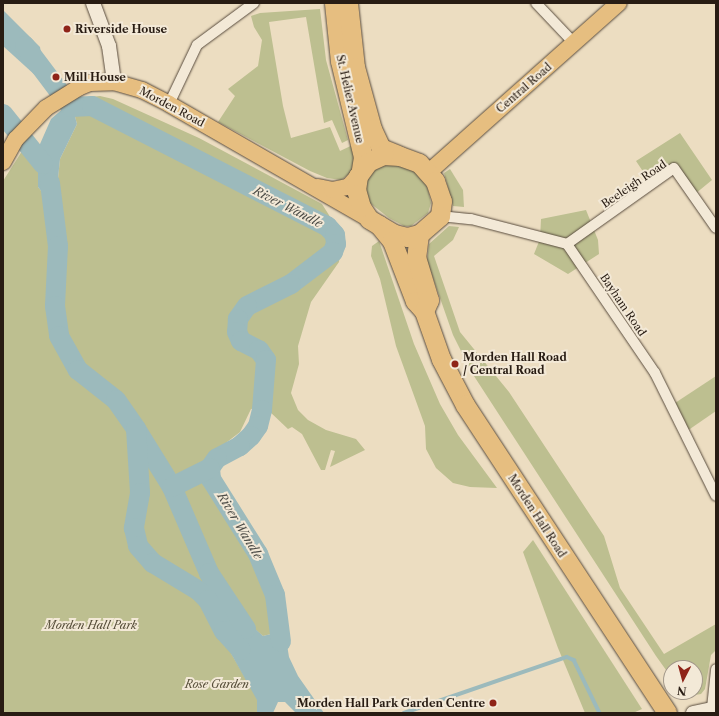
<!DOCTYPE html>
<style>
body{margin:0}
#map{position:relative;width:719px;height:716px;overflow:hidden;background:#ecddc1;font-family:"Libre Caslon Text",serif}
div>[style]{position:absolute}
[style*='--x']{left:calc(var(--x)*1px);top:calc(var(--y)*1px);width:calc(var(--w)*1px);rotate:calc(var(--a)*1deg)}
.green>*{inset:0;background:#bdbf90}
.water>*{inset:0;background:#9cbabc}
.stream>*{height:3.5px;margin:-1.75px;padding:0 1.75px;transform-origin:1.75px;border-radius:1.75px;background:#9cbabc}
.river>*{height:20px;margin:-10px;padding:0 10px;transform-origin:10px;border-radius:10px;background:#9cbabc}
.roads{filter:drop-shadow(0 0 1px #594c3e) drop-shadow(0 0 1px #594c3e)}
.street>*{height:10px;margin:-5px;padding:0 5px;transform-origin:5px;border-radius:5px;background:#f3e9d7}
.secondary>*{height:14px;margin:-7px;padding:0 7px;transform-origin:7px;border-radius:7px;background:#f3e9d7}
.primary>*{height:16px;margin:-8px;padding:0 8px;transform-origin:8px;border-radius:8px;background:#e6be80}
.highway>*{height:19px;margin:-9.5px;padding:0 9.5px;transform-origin:9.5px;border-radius:9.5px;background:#e6be80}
.dots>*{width:11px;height:11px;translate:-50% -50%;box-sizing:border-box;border:2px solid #f3e9d7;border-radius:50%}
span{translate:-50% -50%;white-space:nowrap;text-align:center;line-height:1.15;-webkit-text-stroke:4px #f3e9d7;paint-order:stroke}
.poi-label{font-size:11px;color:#281c13;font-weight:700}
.left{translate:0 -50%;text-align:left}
.right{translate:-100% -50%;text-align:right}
.street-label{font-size:11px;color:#281c13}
.park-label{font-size:11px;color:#554d38;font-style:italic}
.water-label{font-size:12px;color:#4b4b46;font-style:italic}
.frame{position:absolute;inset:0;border:4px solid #281c13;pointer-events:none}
.north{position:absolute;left:663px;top:660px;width:40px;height:40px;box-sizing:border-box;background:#f3e9d7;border:1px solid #a29789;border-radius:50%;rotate:186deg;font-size:11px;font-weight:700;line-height:16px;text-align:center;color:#281c13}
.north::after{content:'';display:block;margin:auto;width:14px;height:18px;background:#8f2418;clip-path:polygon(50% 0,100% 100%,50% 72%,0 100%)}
</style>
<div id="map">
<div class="green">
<div style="clip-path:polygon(320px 9px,326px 60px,348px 140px,342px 143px,332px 120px,324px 123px,306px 17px,269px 22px,283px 106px,291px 138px,330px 127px,340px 151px,357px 143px,352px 172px,341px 180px,327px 178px,310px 171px,218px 122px,235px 96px,228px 89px,258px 66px,262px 40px,254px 27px,251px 16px,260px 13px)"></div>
<div style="clip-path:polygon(100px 96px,113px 99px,199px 138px,322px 204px,339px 231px,342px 240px,339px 262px,311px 302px,298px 346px,299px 364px,291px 393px,298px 410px,308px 420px,326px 430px,356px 439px,365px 450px,330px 467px,335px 451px,331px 450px,325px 470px,321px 470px,302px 434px,292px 427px,288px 429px,268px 410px,258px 408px,251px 409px,240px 432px,209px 456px,205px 466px,203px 476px,208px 487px,248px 549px,270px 596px,275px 622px,271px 634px,263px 636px,232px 609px,241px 627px,243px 640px,237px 642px,231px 635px,224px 641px,258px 700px,257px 713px,3px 713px,3px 181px,24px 148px,38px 171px,38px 187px,55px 208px,60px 159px,77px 124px,73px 109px,90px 111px,95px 103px,80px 98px)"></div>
<div style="clip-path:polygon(680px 133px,712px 180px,695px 194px,675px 166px,650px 182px,636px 161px)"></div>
<div style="clip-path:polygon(387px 164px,412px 169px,423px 178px,428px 189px,431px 203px,428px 213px,411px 226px,404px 226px,389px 218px,370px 203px,365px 195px,365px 175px)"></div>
<div style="clip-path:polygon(450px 169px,463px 190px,464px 207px,453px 206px,444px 173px)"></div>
<div style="clip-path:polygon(586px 210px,598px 240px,599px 254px,568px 274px,534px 254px,540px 239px,541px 219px)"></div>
<div style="clip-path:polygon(449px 226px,459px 227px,453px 240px,434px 256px,460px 332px,509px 392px,604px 536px,620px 588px,664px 654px,716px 624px,716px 650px,711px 655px,705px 689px,701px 694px,689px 696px,682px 692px,695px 692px,695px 668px,671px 668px,671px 677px,656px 656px,472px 373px,453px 335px,427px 261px,429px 244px)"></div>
<div style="clip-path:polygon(379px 241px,414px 344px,440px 404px,458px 435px,497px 488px,470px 487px,453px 483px,436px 468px,426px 449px,425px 426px,396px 346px,380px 279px,371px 256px,372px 246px)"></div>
<div style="clip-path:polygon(716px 376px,716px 411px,687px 431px,675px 403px)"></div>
<div style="clip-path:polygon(533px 540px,642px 709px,633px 713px,585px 713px,558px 648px,523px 552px)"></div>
</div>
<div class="water">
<div style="clip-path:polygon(3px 10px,40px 47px,44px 71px,36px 76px,3px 46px)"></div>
<div style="clip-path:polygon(66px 106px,73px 109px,77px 124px,60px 159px,55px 208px,38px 187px,38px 171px,24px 148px,29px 139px,36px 146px,40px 144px,51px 119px)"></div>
<div style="clip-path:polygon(231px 607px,263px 636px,271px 634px,275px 629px,274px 616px,279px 615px,283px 620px,289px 657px,298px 676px,324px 713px,296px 713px,285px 702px,278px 702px,273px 713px,257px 713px,257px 700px,224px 641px,224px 631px,238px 642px,243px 640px,241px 627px)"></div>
</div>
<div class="stream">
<div style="--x:404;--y:713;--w:172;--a:-19"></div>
<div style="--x:567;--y:657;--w:8;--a:23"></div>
<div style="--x:574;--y:660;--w:59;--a:63.9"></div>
</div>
<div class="river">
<div style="--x:3;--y:27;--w:29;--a:41"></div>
<div style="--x:25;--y:46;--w:76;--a:53"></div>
<div style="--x:71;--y:107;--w:21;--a:-3"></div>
<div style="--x:92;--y:106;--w:264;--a:27.1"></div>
<div style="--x:327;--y:226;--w:12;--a:48"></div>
<div style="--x:335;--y:235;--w:9;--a:84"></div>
<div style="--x:336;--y:244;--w:9;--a:111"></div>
<div style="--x:333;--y:252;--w:53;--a:142.7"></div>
<div style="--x:291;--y:284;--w:49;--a:153.4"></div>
<div style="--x:247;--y:306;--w:16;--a:125"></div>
<div style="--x:238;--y:319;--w:13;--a:94"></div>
<div style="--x:237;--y:332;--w:10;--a:66"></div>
<div style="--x:241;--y:341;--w:20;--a:27"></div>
<div style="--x:259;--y:350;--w:12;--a:55"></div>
<div style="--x:266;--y:360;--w:50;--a:94.6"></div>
<div style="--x:262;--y:410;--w:16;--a:104"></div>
<div style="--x:258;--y:426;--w:12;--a:125"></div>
<div style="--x:251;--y:436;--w:15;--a:138"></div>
<div style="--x:240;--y:446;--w:26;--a:152"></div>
<div style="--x:217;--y:458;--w:12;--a:125"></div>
<div style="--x:210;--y:468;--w:11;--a:85"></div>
<div style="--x:211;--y:479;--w:89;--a:57.9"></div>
<div style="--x:258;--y:554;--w:44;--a:67.5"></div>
<div style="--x:275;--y:595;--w:47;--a:82.7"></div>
<div style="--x:3;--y:114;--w:64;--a:51.3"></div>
<div style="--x:50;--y:183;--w:64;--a:82.8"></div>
<div style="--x:58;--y:246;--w:60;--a:92.9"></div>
<div style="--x:55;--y:306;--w:30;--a:82"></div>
<div style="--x:59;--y:336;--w:39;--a:61"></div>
<div style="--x:78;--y:370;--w:48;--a:38.3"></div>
<div style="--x:116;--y:400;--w:35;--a:55"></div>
<div style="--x:136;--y:429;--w:68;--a:58.2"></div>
<div style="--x:172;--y:487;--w:94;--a:66.7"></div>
<div style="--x:209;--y:573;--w:67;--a:56.5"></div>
<div style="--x:136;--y:429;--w:64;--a:86.4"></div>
<div style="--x:140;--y:493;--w:36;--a:100"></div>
<div style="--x:134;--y:528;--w:18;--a:77"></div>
<div style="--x:138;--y:546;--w:23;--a:49"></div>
<div style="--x:153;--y:563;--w:54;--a:31.3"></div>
<div style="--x:199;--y:591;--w:13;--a:45"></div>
<div style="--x:208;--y:600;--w:35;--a:63"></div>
<div style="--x:224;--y:631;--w:25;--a:48"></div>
<div style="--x:172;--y:487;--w:42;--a:-26.6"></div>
</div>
<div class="roads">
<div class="street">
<div style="--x:536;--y:3;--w:55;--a:46.5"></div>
<div style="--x:169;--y:104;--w:65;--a:-64.6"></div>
<div style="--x:197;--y:45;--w:71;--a:-36.4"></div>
<div style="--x:440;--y:216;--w:31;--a:6"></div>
<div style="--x:471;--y:219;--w:99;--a:14.6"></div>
<div style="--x:567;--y:244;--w:156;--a:55.7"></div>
<div style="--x:655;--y:373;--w:137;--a:63.6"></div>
<div style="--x:567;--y:244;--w:131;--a:-35.4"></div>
<div style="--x:674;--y:168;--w:73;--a:55"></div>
<div style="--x:712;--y:708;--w:39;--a:-84"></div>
</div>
<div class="secondary">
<div style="--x:93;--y:3;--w:46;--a:69.6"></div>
<div style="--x:109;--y:46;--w:36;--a:82"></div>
<div style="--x:693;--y:713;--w:24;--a:-12"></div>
</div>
<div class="primary">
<div style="--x:3;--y:162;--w:26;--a:-61"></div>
<div style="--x:16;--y:139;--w:43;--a:-45.9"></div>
<div style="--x:46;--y:108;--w:38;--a:-32"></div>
<div style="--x:78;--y:88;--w:13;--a:-23"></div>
<div style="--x:90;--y:83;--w:24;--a:-2"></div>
<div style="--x:114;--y:82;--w:29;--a:16"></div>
<div style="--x:142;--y:90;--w:30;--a:27"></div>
<div style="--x:169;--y:104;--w:231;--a:29.9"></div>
<div style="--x:429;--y:172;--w:254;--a:-41.7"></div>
<div style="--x:318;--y:187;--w:14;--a:12"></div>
<div style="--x:332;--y:190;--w:16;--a:-11"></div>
<div style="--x:348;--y:187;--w:15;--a:-48"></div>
</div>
<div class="highway">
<div style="--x:334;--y:3;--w:58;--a:84.1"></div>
<div style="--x:340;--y:61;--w:99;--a:76.5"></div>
<div style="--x:363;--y:157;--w:13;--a:99"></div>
<div style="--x:348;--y:3;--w:64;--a:83.8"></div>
<div style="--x:355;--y:67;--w:64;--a:74.7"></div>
<div style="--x:372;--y:129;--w:21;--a:65"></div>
<div style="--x:381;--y:148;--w:18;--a:22"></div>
<div style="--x:383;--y:155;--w:17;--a:3"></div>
<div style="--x:400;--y:156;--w:20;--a:20"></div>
<div style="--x:419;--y:163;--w:24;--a:48"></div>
<div style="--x:435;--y:181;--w:21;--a:71"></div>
<div style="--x:442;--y:201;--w:15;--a:98"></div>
<div style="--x:440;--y:216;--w:28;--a:139"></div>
<div style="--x:419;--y:234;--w:12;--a:166"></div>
<div style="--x:407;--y:237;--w:13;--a:-167"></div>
<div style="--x:394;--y:234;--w:29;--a:-149"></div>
<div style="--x:369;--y:219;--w:14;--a:-124"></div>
<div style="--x:361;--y:207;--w:18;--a:-106"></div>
<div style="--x:356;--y:190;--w:14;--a:-82"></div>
<div style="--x:358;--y:176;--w:17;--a:-54"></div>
<div style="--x:368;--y:162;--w:17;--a:-25"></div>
<div style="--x:379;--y:225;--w:21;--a:51"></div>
<div style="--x:392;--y:241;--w:64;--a:69"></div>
<div style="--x:415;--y:301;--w:13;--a:48"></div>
<div style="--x:424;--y:311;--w:51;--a:70.5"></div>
<div style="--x:441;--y:359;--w:52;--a:62.4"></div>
<div style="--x:465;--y:405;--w:368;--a:56.7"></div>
<div style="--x:419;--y:234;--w:23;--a:97"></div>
<div style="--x:416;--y:257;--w:45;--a:73.2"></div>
<div style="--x:429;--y:300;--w:12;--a:114"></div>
</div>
</div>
<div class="dots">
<div style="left:67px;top:29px;background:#8f2418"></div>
<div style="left:56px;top:77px;background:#8f2418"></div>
<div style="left:455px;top:364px;background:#8f2418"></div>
<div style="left:493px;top:703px;background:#8f2418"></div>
</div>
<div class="poi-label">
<span class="left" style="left:75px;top:29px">Riverside House</span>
<span class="left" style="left:64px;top:77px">Mill House</span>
<span class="left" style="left:463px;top:364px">Morden Hall Road<br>/ Central Road</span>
<span class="right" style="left:485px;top:703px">Morden Hall Park Garden Centre</span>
</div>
<div class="street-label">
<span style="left:524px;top:88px;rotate:-41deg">Central Road</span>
<span style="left:350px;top:99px;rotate:77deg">St. Helier Avenue</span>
<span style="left:172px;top:107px;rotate:28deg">Morden Road</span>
<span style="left:634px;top:184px;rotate:-34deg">Beeleigh Road</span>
<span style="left:623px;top:305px;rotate:56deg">Bayham Road</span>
<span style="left:537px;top:516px;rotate:57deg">Morden Hall Road</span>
</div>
<div class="park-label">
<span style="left:91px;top:625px">Morden Hall Park</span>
<span style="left:217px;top:684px">Rose Garden</span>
</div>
<div class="water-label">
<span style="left:288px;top:207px;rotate:27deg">River Wandle</span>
<span style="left:240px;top:526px;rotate:59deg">River Wandle</span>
</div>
<div class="frame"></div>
<div class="north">N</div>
</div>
